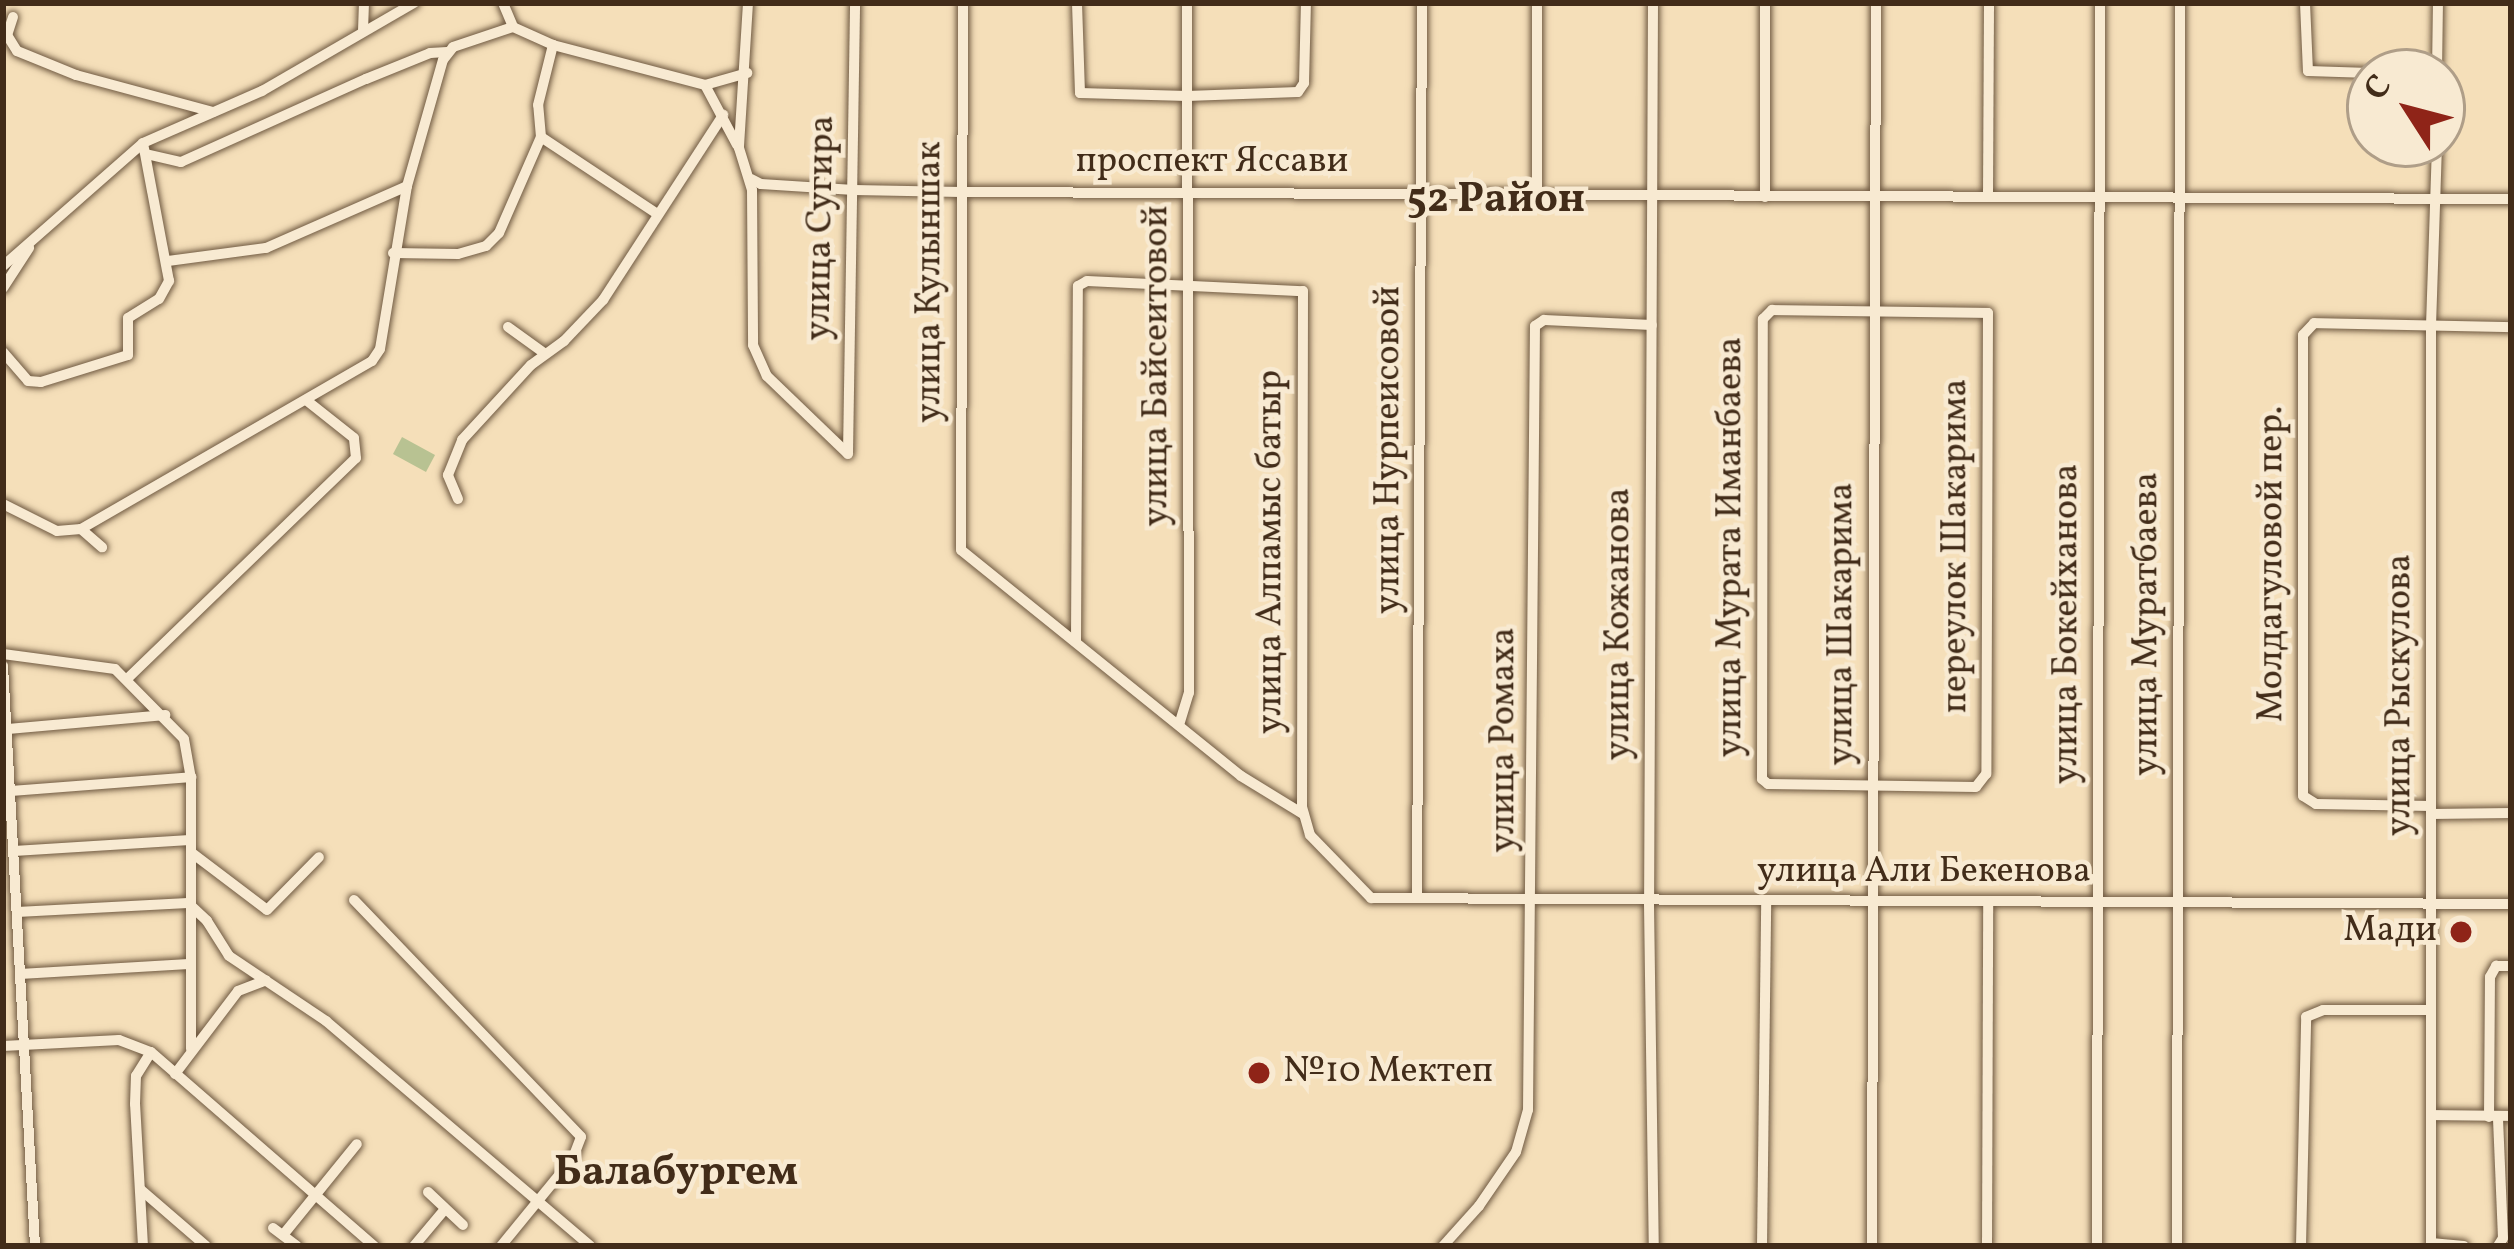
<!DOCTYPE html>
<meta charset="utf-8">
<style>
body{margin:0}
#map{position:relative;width:2514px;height:1249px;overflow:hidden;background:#f5dfb9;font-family:Vollkorn,serif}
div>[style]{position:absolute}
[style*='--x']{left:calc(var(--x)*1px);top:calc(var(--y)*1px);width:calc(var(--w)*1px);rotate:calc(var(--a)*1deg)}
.green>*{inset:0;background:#b8c292}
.roads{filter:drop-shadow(0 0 3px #6f5941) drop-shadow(0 0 3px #6f5941)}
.minor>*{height:10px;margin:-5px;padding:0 5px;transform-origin:5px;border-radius:5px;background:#f8ead2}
.dots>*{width:33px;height:33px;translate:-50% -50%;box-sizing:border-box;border:6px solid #f8ead2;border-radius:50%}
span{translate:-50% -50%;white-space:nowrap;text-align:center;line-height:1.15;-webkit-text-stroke:9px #f8ead2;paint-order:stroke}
.street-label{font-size:36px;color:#422c19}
.poi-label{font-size:36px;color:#422c19}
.right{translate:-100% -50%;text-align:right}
.left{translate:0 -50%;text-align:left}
.quarter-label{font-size:42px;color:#422c19;font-weight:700}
.frame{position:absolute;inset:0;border:6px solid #422c19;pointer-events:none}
.north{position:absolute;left:2346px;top:48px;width:120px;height:120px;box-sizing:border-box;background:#f8ead2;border:3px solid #af9e88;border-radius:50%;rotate:306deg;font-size:33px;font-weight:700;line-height:48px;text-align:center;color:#422c19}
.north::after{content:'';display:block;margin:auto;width:42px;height:54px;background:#8f2418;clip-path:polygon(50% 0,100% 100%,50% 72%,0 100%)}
</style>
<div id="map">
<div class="green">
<div style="clip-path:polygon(402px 437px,435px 455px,426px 472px,393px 454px)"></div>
</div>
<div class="roads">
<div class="minor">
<div style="--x:503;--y:3;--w:26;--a:67"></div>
<div style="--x:748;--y:3;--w:145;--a:93.6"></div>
<div style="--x:739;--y:148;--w:44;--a:72.8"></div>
<div style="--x:752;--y:190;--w:155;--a:89.6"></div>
<div style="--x:753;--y:345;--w:34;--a:66"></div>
<div style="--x:767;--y:376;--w:112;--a:43.9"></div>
<div style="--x:963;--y:3;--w:547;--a:90.21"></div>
<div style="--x:961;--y:550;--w:360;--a:38.9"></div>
<div style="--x:1241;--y:776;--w:73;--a:31.5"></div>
<div style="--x:1077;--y:3;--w:90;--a:88.1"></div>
<div style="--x:1080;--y:93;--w:107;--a:1.6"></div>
<div style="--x:1187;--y:96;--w:111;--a:-2.1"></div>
<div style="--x:1298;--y:92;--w:11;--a:-56"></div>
<div style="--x:1304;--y:83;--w:80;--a:-88.6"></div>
<div style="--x:1653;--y:3;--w:901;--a:90.25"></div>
<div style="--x:1649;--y:904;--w:342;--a:89.2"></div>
<div style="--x:2305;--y:3;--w:68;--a:87.5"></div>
<div style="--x:2308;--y:71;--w:62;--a:1.8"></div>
<div style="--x:13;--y:17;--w:19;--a:108"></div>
<div style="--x:7;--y:35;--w:19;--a:58"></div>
<div style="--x:17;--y:51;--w:64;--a:22.1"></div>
<div style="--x:76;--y:75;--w:142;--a:15.1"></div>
<div style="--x:363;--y:31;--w:28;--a:-88"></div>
<div style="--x:2437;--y:72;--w:69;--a:-89.2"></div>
<div style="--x:705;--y:85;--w:68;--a:61.9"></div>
<div style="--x:541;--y:137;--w:138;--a:33.5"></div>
<div style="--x:146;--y:154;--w:36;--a:13"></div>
<div style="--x:181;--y:162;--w:203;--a:-24.2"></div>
<div style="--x:366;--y:79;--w:69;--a:-22.1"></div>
<div style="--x:430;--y:53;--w:17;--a:-3"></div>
<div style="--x:751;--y:179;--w:11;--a:27"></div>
<div style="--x:761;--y:184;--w:93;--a:3.7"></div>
<div style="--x:854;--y:190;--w:107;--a:1.1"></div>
<div style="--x:961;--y:192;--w:1550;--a:0.26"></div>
<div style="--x:1537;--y:195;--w:192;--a:-90"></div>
<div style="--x:1765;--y:197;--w:194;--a:-90"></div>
<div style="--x:1988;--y:197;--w:194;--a:-89.7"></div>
<div style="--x:393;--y:253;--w:65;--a:0.9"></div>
<div style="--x:458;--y:254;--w:29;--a:-16"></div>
<div style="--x:486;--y:246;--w:18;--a:-45"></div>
<div style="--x:499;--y:233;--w:105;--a:-66.4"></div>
<div style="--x:541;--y:137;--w:32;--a:-95"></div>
<div style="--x:538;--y:105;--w:62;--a:-76"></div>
<div style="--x:168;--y:261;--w:99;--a:-7.6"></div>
<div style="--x:266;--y:248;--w:154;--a:-23.7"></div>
<div style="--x:3;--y:266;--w:186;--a:-41.3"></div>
<div style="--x:143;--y:143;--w:130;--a:-23.6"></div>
<div style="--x:262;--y:91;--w:176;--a:-30.1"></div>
<div style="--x:3;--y:288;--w:48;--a:-57"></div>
<div style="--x:1772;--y:310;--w:216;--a:0.8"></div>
<div style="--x:1988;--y:313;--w:461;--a:90.2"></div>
<div style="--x:1986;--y:774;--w:16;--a:128"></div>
<div style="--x:1976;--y:787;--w:208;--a:-179.2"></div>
<div style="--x:1768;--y:784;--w:8;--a:-140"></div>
<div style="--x:1762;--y:779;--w:460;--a:-89.9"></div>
<div style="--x:1763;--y:319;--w:13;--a:-45"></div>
<div style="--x:508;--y:327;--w:44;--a:35.8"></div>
<div style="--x:3;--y:352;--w:38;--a:49"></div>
<div style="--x:28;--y:381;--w:13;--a:4"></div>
<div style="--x:41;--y:382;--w:91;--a:-17.2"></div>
<div style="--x:128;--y:355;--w:37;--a:-90"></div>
<div style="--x:128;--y:318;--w:36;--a:-32"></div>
<div style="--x:159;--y:299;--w:21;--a:-61"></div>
<div style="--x:169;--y:281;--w:140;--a:-100.7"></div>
<div style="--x:848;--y:454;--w:451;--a:-89.1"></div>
<div style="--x:458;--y:499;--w:26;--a:-113"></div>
<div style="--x:448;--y:475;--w:38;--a:-68"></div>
<div style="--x:462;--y:440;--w:102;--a:-47.4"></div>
<div style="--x:531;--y:365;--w:41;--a:-36"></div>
<div style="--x:564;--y:341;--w:57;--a:-46.4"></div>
<div style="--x:603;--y:300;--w:221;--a:-57"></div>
<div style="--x:3;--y:504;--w:60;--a:26.6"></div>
<div style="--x:57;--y:531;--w:24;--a:-5"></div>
<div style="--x:81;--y:529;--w:336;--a:-30"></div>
<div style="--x:372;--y:361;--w:14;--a:-56"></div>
<div style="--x:380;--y:349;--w:165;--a:-80.6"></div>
<div style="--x:407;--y:186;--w:131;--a:-74.1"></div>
<div style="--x:443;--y:60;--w:16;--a:-52"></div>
<div style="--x:453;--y:47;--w:63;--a:-18.4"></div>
<div style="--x:513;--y:27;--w:44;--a:24.2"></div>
<div style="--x:553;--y:45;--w:157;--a:14.7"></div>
<div style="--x:705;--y:85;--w:44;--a:-15.9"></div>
<div style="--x:81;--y:529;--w:28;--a:41"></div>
<div style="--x:1076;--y:642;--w:356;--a:-89.7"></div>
<div style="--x:1078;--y:286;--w:10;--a:-29"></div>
<div style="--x:1087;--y:281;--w:216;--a:2.7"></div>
<div style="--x:1303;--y:291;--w:516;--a:90.11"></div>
<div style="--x:1302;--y:807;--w:29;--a:74"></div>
<div style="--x:1310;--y:835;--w:88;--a:45.9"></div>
<div style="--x:1371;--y:898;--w:1140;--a:0.3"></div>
<div style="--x:3;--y:654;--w:113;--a:7.6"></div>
<div style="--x:115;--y:669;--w:98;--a:45.4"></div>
<div style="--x:184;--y:739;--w:39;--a:80"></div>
<div style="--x:191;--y:777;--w:272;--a:90"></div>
<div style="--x:3;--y:666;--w:581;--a:86.84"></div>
<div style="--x:127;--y:679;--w:318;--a:-44"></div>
<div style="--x:356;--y:458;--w:20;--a:-96"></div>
<div style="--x:354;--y:438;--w:61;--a:-141.6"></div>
<div style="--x:1179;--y:725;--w:34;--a:-73"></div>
<div style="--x:1189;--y:693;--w:690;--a:-90.17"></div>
<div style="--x:8;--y:729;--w:158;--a:-5.1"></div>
<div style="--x:11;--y:791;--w:181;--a:-4.4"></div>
<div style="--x:2431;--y:806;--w:115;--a:-179"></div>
<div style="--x:2316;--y:804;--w:15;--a:-148"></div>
<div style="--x:2303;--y:796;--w:461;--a:-90"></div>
<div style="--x:2303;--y:335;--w:16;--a:-47"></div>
<div style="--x:2314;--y:323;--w:197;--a:1.2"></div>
<div style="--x:2431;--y:814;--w:80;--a:-0.7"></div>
<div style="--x:14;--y:851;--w:176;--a:-3.6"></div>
<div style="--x:192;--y:853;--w:94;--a:37.2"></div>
<div style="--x:267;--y:910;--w:74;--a:-45.5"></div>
<div style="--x:1417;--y:897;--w:894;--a:-89.68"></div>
<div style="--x:354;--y:900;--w:328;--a:46.2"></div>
<div style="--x:581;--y:1137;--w:22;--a:111"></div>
<div style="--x:573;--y:1158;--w:114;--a:129.3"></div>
<div style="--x:17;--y:912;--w:171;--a:-3"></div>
<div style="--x:188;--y:903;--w:26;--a:43"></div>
<div style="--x:207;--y:921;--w:41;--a:57.8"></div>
<div style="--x:229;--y:956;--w:117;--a:33.8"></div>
<div style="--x:326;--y:1021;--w:347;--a:40.4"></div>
<div style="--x:20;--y:974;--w:169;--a:-3.4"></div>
<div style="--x:3;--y:1046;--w:116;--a:-3"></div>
<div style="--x:119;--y:1040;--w:34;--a:21"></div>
<div style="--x:151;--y:1052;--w:296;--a:41"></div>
<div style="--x:175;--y:1074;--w:104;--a:-52.8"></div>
<div style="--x:238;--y:991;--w:30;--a:-21"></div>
<div style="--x:2431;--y:1115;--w:80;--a:0.7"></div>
<div style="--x:2489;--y:1117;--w:140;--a:-89.6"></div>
<div style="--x:2490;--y:977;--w:13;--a:-61"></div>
<div style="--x:2496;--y:966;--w:15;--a:0"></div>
<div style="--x:140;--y:1189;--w:87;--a:40.8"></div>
<div style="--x:428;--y:1192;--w:48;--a:43.3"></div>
<div style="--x:273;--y:1228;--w:30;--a:37"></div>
<div style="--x:283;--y:1235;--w:117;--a:-50.9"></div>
<div style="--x:2431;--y:1243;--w:33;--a:5"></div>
<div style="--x:143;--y:1246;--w:142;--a:-93.2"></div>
<div style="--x:135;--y:1104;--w:28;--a:-88"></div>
<div style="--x:136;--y:1076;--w:28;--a:-58"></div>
<div style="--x:414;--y:1246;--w:48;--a:-50"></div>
<div style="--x:1443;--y:1246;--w:54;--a:-48"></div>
<div style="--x:1479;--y:1206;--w:65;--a:-55.6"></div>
<div style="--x:1516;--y:1152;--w:44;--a:-74.1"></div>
<div style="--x:1528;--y:1110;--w:784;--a:-89.49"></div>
<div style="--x:1535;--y:326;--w:11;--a:-34"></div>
<div style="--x:1544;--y:320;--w:108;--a:2.7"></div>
<div style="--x:1762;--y:1246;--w:343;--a:-89.3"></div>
<div style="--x:1872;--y:1246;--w:1243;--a:-89.82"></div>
<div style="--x:1987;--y:1246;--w:344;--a:-89.8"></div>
<div style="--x:2097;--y:1246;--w:1243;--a:-89.86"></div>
<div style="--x:2177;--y:1246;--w:1243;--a:-89.86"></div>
<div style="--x:2301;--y:1246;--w:229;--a:-88.7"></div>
<div style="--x:2306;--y:1017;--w:18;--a:-22"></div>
<div style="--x:2323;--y:1010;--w:105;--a:0"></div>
<div style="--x:2431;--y:1246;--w:920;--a:-90"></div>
<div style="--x:2431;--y:326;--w:182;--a:-88.1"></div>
<div style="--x:2498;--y:1246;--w:9;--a:-58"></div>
<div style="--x:2503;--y:1238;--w:120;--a:-92.4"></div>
</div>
</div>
<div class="dots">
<div style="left:2461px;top:932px;background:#8f2418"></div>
<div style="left:1259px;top:1073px;background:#8f2418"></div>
</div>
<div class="street-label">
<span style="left:1212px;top:163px">проспект Яссави</span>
<span style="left:822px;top:228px;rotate:-89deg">улица Сугира</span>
<span style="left:931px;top:282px;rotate:-90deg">улица Кулыншак</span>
<span style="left:1158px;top:366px;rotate:-90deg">улица Байсеитовой</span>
<span style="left:1390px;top:450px;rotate:-90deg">улица Нурпеисовой</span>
<span style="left:1957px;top:546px;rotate:-90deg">переулок Шакарима</span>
<span style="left:1732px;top:547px;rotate:-90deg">улица Мурата Иманбаева</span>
<span style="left:1272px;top:552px;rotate:-90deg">улица Алпамыс батыр</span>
<span style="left:2273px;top:564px;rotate:-90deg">Молдагуловой пер.</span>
<span style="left:1620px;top:624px;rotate:-90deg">улица Кожанова</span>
<span style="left:1843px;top:624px;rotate:-90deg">улица Шакарима</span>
<span style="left:2068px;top:624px;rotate:-90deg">улица Бокейханова</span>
<span style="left:2148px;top:624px;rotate:-90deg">улица Муратбаева</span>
<span style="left:2401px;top:695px;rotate:-90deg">улица Рыскулова</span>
<span style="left:1505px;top:740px;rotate:-90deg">улица Ромаха</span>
<span style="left:1924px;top:873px">улица Али Бекенова</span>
</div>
<div class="poi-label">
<span class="right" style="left:2437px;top:932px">Мади</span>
<span class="left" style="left:1283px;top:1073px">№10 Мектеп</span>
</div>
<div class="quarter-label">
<span style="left:1496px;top:201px">52 Район</span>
<span style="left:676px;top:1174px">Балабургем</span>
</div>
<div class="frame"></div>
<div class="north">С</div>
</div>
